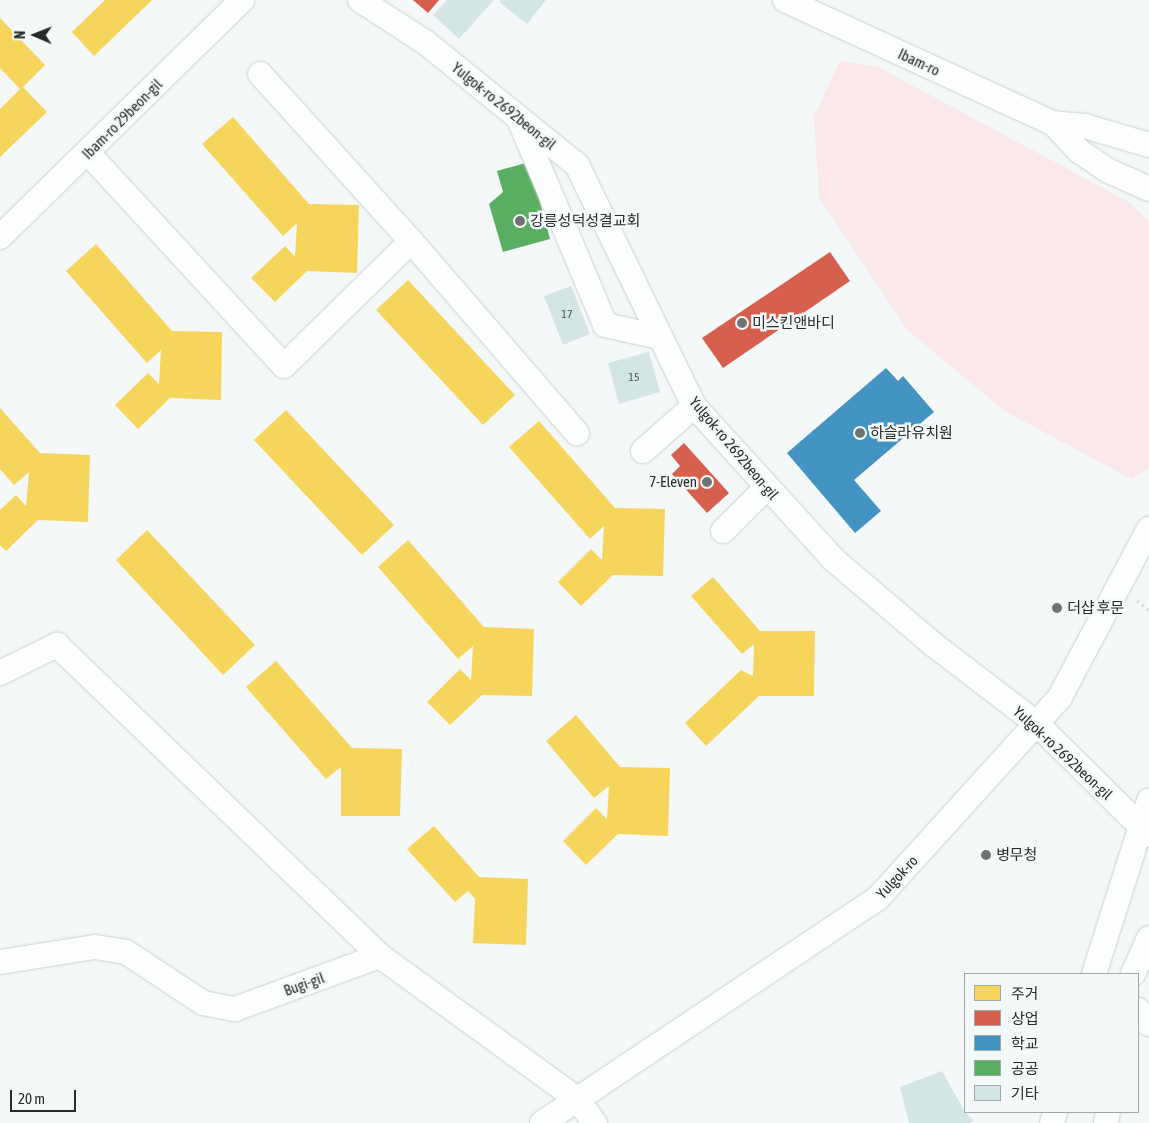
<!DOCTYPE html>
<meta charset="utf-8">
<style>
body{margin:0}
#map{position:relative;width:1149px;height:1123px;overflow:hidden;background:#f4f8f8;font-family:"Asap Condensed","Noto Sans KR",sans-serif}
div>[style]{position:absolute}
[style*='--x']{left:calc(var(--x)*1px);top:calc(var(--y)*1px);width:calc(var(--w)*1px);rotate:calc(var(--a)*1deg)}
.green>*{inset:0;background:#fae8ea}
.homes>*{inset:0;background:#f6d55c}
.shops>*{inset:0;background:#d6604d}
.schools>*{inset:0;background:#4393c3}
.public>*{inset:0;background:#5aae61}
.building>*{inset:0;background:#d4e5e5}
.path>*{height:3px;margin-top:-1.5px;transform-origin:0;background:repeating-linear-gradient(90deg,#dcdddd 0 2.5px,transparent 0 6.5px)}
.roads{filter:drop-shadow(0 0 1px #ced0d0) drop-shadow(0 0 1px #ced0d0)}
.minor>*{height:24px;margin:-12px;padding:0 12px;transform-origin:12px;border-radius:12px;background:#fdfefe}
.dots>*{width:14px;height:14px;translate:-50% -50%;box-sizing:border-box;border:2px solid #f3f9f9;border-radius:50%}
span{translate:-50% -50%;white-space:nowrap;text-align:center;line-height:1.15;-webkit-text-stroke:5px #f3f9f9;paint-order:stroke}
.number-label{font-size:12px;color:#545a5a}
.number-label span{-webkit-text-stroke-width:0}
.street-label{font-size:15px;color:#292b2b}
.poi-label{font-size:15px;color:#292b2b}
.left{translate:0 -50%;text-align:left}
.right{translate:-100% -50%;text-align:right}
.legend{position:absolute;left:964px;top:973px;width:175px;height:140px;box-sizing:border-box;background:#f3f9f9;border:1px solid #a2a7a7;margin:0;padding:6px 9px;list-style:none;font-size:15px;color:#292b2b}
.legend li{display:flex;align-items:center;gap:10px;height:25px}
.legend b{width:25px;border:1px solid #a2a7a7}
.north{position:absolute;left:10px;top:10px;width:50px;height:50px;-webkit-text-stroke:4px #f3f9f9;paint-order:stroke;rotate:271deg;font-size:14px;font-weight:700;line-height:20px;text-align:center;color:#292b2b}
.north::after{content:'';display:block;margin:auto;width:18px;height:22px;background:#292b2b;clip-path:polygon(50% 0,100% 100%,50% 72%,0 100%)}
.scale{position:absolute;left:10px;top:1090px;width:66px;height:22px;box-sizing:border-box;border:2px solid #292b2b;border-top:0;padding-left:6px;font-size:15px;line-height:18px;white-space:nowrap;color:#292b2b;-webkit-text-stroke:4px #f3f9f9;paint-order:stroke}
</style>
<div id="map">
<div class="green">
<div style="clip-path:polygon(840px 61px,878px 67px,1129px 202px,1149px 222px,1149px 468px,1131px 479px,1005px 411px,908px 331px,819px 198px,814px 116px)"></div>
</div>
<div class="homes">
<div style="clip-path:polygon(105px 0,152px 0,94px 56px,72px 32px)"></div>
<div style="clip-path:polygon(0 18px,45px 65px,23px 87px,47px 112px,0 157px,0 109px,20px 89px,0 68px)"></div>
<div style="clip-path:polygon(233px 117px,309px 204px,359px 205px,357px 273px,307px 271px,275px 302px,251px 278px,285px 246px,295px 257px,297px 223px,283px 236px,202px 144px)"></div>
<div style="clip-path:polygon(96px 244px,172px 331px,222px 332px,221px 400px,170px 398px,138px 429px,115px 405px,148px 373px,159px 384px,161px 350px,147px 363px,66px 271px)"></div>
<div style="clip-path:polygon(408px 280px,515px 395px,483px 425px,376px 310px)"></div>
<div style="clip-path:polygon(0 408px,40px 453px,90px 455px,88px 522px,38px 520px,6px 551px,0 545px,0 510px,16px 495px,26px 506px,29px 472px,14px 485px,0 469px)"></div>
<div style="clip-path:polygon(286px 410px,394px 525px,362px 555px,254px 440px)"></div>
<div style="clip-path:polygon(539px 421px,615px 508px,665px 509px,663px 576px,613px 575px,581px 606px,558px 582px,591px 549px,602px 560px,604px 526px,590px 539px,509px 447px)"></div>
<div style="clip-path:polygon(147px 530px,255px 645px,223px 675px,116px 560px)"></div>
<div style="clip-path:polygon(408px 540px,484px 627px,534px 629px,532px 696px,482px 695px,450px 725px,427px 702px,460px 669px,471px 680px,473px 646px,458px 659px,378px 567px)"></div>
<div style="clip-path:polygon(713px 577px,760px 631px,815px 631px,814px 696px,759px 696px,706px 746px,685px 723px,741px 670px,753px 676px,754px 644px,742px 654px,691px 596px)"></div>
<div style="clip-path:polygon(276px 661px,352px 748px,402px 749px,400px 816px,341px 816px,341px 767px,326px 779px,246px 687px)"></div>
<div style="clip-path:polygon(576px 715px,620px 767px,670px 768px,668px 836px,618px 834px,586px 865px,563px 841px,596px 808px,607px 819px,609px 786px,594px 798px,546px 741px)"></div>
<div style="clip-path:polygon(434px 826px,479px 877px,528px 879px,526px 945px,473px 943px,475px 899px,468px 891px,455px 902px,407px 849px)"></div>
</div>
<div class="shops">
<div style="clip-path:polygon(413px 0,439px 0,428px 13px)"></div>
<div style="clip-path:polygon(830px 252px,850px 281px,723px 368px,702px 338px)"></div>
<div style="clip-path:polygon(684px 443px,729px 493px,707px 513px,672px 474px,680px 466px,671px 455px)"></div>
</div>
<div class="schools">
<div style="clip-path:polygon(886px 368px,898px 381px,903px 376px,934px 412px,854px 480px,881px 511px,855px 533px,787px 453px)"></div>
</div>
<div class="public">
<div style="clip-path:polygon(529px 162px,550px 239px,503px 252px,489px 204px,503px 192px,497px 171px)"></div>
</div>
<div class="building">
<div style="clip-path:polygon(447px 0,494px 0,459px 39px,433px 15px)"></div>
<div style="clip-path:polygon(501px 0,546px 0,527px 24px,499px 2px)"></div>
<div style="clip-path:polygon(571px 286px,590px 334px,563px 345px,544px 296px)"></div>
<div style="clip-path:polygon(649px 352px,660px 392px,619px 404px,608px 363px)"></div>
<div style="clip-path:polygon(942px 1071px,965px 1112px,973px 1120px,970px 1123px,909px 1123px,900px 1087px)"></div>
</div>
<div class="path">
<div style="--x:1137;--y:600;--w:16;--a:40"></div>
</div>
<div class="roads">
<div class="minor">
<div style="--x:360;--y:0;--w:77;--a:32.9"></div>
<div style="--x:425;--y:42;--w:196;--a:39"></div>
<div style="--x:577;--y:165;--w:268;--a:64.1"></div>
<div style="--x:694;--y:406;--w:208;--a:47.7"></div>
<div style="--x:834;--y:560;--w:131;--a:40.4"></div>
<div style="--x:934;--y:645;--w:128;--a:37.4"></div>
<div style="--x:1036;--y:723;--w:159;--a:44.7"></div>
<div style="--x:785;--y:0;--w:295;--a:24.7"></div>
<div style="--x:519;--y:119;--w:223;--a:67.3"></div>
<div style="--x:605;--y:325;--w:55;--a:12.5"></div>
<div style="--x:1149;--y:145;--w:67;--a:-163.5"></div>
<div style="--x:1085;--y:126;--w:32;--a:-175"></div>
<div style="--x:1053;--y:123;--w:38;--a:47"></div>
<div style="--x:1079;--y:151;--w:36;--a:34"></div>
<div style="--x:1109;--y:171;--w:44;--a:24.2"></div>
<div style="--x:88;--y:153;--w:289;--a:47.4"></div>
<div style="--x:284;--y:366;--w:178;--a:-44.5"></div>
<div style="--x:411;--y:241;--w:225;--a:-132.1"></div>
<div style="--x:0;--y:237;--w:339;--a:-44.4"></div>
<div style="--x:411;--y:241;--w:254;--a:49.2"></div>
<div style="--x:643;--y:451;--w:68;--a:-41.4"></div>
<div style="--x:723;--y:531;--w:61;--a:-45"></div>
<div style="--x:0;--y:673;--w:64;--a:-26.2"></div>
<div style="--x:57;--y:645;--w:448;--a:43.9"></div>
<div style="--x:0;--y:962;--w:96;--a:-9"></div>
<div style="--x:95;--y:947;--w:31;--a:9"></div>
<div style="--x:126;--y:952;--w:92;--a:33.5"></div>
<div style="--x:203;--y:1003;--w:33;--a:11"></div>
<div style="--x:235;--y:1009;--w:154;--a:-20.1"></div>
<div style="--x:380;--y:956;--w:245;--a:36"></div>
<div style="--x:578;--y:1100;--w:29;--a:54"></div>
<div style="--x:1094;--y:974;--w:182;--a:-72.4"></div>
<div style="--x:1133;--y:974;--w:39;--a:-66"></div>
<div style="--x:1138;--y:1010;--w:18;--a:52"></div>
<div style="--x:542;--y:1123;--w:404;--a:-33.8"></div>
<div style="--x:878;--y:898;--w:271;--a:-47.8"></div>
<div style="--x:1060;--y:697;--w:190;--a:-62.1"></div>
<div style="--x:1052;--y:1123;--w:11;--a:-75"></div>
<div style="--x:1106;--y:1123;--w:11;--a:-80"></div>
</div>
</div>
<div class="dots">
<div style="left:520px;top:221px;background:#707373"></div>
<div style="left:742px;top:323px;background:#707373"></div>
<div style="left:860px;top:433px;background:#707373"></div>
<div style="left:707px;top:482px;background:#707373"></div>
<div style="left:1057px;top:608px;background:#707373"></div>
<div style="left:986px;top:855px;background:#707373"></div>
</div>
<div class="number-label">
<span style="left:567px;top:315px">17</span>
<span style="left:634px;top:378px">15</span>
</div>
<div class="street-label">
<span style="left:919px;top:62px;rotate:25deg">Ibam-ro</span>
<span style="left:504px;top:106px;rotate:39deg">Yulgok-ro 2692beon-gil</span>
<span style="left:122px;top:119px;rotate:-45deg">Ibam-ro 29beon-gil</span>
<span style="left:734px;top:448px;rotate:50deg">Yulgok-ro 2692beon-gil</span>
<span style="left:1063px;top:753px;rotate:43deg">Yulgok-ro 2692beon-gil</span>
<span style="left:897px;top:877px;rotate:-47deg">Yulgok-ro</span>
<span style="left:304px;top:984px;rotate:-20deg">Bugi-gil</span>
</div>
<div class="poi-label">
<span class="left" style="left:530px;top:221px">강릉성덕성결교회</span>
<span class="left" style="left:752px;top:323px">미스킨앤바디</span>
<span class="left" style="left:870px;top:433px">하슬라유치원</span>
<span class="right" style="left:697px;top:482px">7-Eleven</span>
<span class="left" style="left:1067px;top:608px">더샵 후문</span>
<span class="left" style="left:996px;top:855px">병무청</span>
</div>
<ul class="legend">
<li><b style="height:14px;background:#f6d55c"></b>주거</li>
<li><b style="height:14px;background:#d6604d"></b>상업</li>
<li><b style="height:14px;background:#4393c3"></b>학교</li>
<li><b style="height:14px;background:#5aae61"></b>공공</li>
<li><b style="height:14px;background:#d4e5e5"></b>기타</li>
</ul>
<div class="north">N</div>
<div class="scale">20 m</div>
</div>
